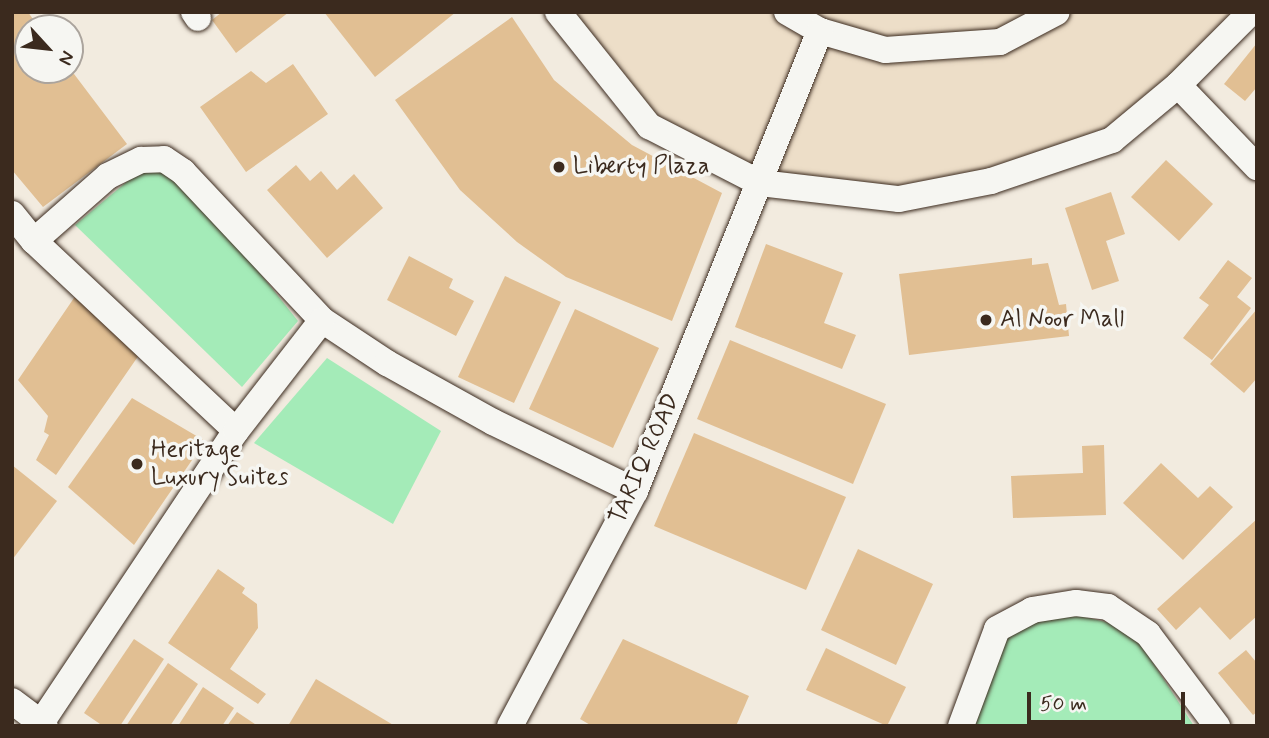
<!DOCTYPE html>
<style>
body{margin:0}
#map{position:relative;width:1269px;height:738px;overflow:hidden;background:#f2ebdf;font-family:Mynerve,sans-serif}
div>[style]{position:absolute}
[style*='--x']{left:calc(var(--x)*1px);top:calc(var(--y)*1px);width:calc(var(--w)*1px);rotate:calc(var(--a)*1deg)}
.built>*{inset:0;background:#eddec8}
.green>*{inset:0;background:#a4ebb8}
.building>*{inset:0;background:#e1bf93}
.roads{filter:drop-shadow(0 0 2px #3b2a1e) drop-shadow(0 0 2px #3b2a1e)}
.minor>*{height:26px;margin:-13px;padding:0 13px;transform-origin:13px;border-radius:13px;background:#f6f6f2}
.dots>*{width:19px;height:19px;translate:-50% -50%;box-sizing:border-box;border:4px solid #f6f6f2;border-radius:50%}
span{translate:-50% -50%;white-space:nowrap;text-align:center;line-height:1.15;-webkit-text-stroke:7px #f6f6f2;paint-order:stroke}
.poi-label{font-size:24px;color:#3b2a1e}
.left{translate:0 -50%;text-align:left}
.street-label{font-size:24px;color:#3b2a1e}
.frame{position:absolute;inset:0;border:14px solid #3b2a1e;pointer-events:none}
.north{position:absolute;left:14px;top:14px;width:70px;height:70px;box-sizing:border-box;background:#f6f6f2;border:2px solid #aba49d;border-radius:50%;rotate:117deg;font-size:19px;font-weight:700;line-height:28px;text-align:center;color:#3b2a1e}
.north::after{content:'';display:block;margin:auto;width:24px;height:32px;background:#3b2a1e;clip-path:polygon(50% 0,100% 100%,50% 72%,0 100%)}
.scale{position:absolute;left:1027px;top:692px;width:158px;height:32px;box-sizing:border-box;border:4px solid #3b2a1e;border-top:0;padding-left:9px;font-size:21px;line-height:24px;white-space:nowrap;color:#3b2a1e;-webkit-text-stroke:5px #f6f6f2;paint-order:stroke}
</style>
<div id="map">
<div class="built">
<div style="clip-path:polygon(558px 12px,1248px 12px,1112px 140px,899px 199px,760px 183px,649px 126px)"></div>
</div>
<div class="green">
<div style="clip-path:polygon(176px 168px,298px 321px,242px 387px,75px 225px,136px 174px)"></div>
<div style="clip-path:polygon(327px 358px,441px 431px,393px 524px,254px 443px)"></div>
<div style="clip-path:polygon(1081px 616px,1110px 623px,1141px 644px,1194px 726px,974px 726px,1004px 637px,1043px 618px)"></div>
</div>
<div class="building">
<div style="clip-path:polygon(12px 12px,28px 12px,39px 28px,28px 28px,28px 70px,71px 70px,127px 144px,43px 207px,12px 170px)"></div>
<div style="clip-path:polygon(222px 12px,289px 12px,236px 53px,212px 20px)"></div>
<div style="clip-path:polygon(324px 12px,456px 12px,375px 77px)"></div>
<div style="clip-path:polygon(512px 17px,554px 80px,632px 145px,722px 193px,672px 321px,566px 277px,517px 242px,460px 190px,395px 100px)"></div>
<div style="clip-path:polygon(1257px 43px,1257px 87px,1245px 101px,1224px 84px)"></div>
<div style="clip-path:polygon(293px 64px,328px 114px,246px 172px,200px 107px,251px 71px,266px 83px)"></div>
<div style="clip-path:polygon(1166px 160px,1213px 204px,1179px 241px,1131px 197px)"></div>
<div style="clip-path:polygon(296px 165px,310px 181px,321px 171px,337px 190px,354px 174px,383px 208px,327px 258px,267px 190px)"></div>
<div style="clip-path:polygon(1111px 192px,1125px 234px,1106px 241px,1119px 281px,1092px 290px,1065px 208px)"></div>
<div style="clip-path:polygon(766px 244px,843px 273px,824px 323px,856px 335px,842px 369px,735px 327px)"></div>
<div style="clip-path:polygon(409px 256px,453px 279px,449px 288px,474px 301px,456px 336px,387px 300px)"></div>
<div style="clip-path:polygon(1032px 258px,1032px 265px,1048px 263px,1059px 305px,1066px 304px,1069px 336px,909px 355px,899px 274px)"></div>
<div style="clip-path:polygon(1228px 260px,1252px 278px,1237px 297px,1251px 308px,1212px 360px,1183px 338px,1209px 305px,1199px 298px)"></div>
<div style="clip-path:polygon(505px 276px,561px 302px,514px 403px,458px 377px)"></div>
<div style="clip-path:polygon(76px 295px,139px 355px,56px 475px,36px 460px,49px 435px,44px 432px,48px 416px,18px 380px)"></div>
<div style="clip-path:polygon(575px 309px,659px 348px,613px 448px,529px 409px)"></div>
<div style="clip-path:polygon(1257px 309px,1257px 378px,1244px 393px,1210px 364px)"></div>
<div style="clip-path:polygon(730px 340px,886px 404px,853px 484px,697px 419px)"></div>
<div style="clip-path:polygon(132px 398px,205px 441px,134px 545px,68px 487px)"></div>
<div style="clip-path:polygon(694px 433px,846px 497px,806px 590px,654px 526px)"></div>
<div style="clip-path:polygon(1104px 445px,1106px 515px,1013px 518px,1011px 476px,1083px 473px,1082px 446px)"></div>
<div style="clip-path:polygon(1161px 463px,1198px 498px,1210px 486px,1233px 507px,1183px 560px,1123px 503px)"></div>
<div style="clip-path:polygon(12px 465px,57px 501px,12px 560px)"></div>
<div style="clip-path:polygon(1257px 519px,1257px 616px,1230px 640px,1200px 607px,1176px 630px,1157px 609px)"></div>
<div style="clip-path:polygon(858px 549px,933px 584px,896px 665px,821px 630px)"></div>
<div style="clip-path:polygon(218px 569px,245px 588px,242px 593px,257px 604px,258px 628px,230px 669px,266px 694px,258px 704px,168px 643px)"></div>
<div style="clip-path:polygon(134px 639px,164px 659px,120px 726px,103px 726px,84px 713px)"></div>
<div style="clip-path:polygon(623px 639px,749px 696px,736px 726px,592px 726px,580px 719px)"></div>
<div style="clip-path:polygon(826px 648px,906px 687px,887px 726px,806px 690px)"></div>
<div style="clip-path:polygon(1246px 650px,1257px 663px,1257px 712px,1253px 715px,1218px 673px)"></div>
<div style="clip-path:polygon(168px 663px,198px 684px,170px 726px,126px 726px)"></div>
<div style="clip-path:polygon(316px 679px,395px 726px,288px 726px)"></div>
<div style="clip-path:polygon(203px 687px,234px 708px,222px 726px,178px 726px)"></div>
<div style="clip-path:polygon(237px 712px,258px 726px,227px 726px)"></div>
</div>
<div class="roads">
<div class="minor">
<div style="--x:194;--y:12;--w:7;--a:56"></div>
<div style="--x:558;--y:12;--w:146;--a:51.4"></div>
<div style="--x:649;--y:126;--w:125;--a:27.2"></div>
<div style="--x:760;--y:183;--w:140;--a:6.6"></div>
<div style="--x:899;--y:199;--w:94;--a:-11.1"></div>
<div style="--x:991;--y:181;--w:128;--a:-18.7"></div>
<div style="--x:1112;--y:140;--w:86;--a:-39.8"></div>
<div style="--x:1178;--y:85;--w:114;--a:46.1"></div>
<div style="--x:787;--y:12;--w:38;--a:30"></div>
<div style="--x:820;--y:31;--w:68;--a:16.3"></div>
<div style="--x:885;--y:50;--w:115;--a:-4"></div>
<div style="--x:1000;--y:42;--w:64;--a:-27.8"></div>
<div style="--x:1178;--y:85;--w:103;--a:-45"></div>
<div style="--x:12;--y:214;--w:35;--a:51"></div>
<div style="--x:34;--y:241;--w:277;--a:43.2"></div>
<div style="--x:34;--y:241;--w:98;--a:-41.3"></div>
<div style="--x:108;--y:176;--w:37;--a:-26"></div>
<div style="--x:141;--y:160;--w:23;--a:-2"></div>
<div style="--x:164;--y:159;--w:23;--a:34"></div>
<div style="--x:183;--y:172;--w:203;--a:46.8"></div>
<div style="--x:322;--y:320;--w:78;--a:33.5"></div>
<div style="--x:387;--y:363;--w:121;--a:29.1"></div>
<div style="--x:493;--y:422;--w:158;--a:25.9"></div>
<div style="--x:12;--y:701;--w:41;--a:37.1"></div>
<div style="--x:41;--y:723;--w:351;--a:-56.3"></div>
<div style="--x:236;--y:431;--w:140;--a:-52.2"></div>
<div style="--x:510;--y:726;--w:266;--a:-62"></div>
<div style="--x:635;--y:491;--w:496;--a:-68.1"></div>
<div style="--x:961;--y:726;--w:103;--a:-69.6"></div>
<div style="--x:997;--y:629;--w:40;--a:-28"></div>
<div style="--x:1032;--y:610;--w:45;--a:-9"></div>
<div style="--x:1076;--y:603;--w:32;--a:7"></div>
<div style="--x:1108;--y:607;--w:48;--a:34"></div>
<div style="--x:1148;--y:634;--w:115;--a:53.1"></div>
</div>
</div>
<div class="dots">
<div style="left:559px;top:167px;background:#3b2a1e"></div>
<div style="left:986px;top:320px;background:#3b2a1e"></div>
<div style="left:137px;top:464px;background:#3b2a1e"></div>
</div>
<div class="poi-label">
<span class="left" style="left:573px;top:167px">Liberty Plaza</span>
<span class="left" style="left:1000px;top:320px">Al Noor Mall</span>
<span class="left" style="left:151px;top:464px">Heritage<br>Luxury Suites</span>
</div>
<div class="street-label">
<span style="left:645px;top:459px;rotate:-66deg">TARIQ ROAD</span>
</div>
<div class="frame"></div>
<div class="north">N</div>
<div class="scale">50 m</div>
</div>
